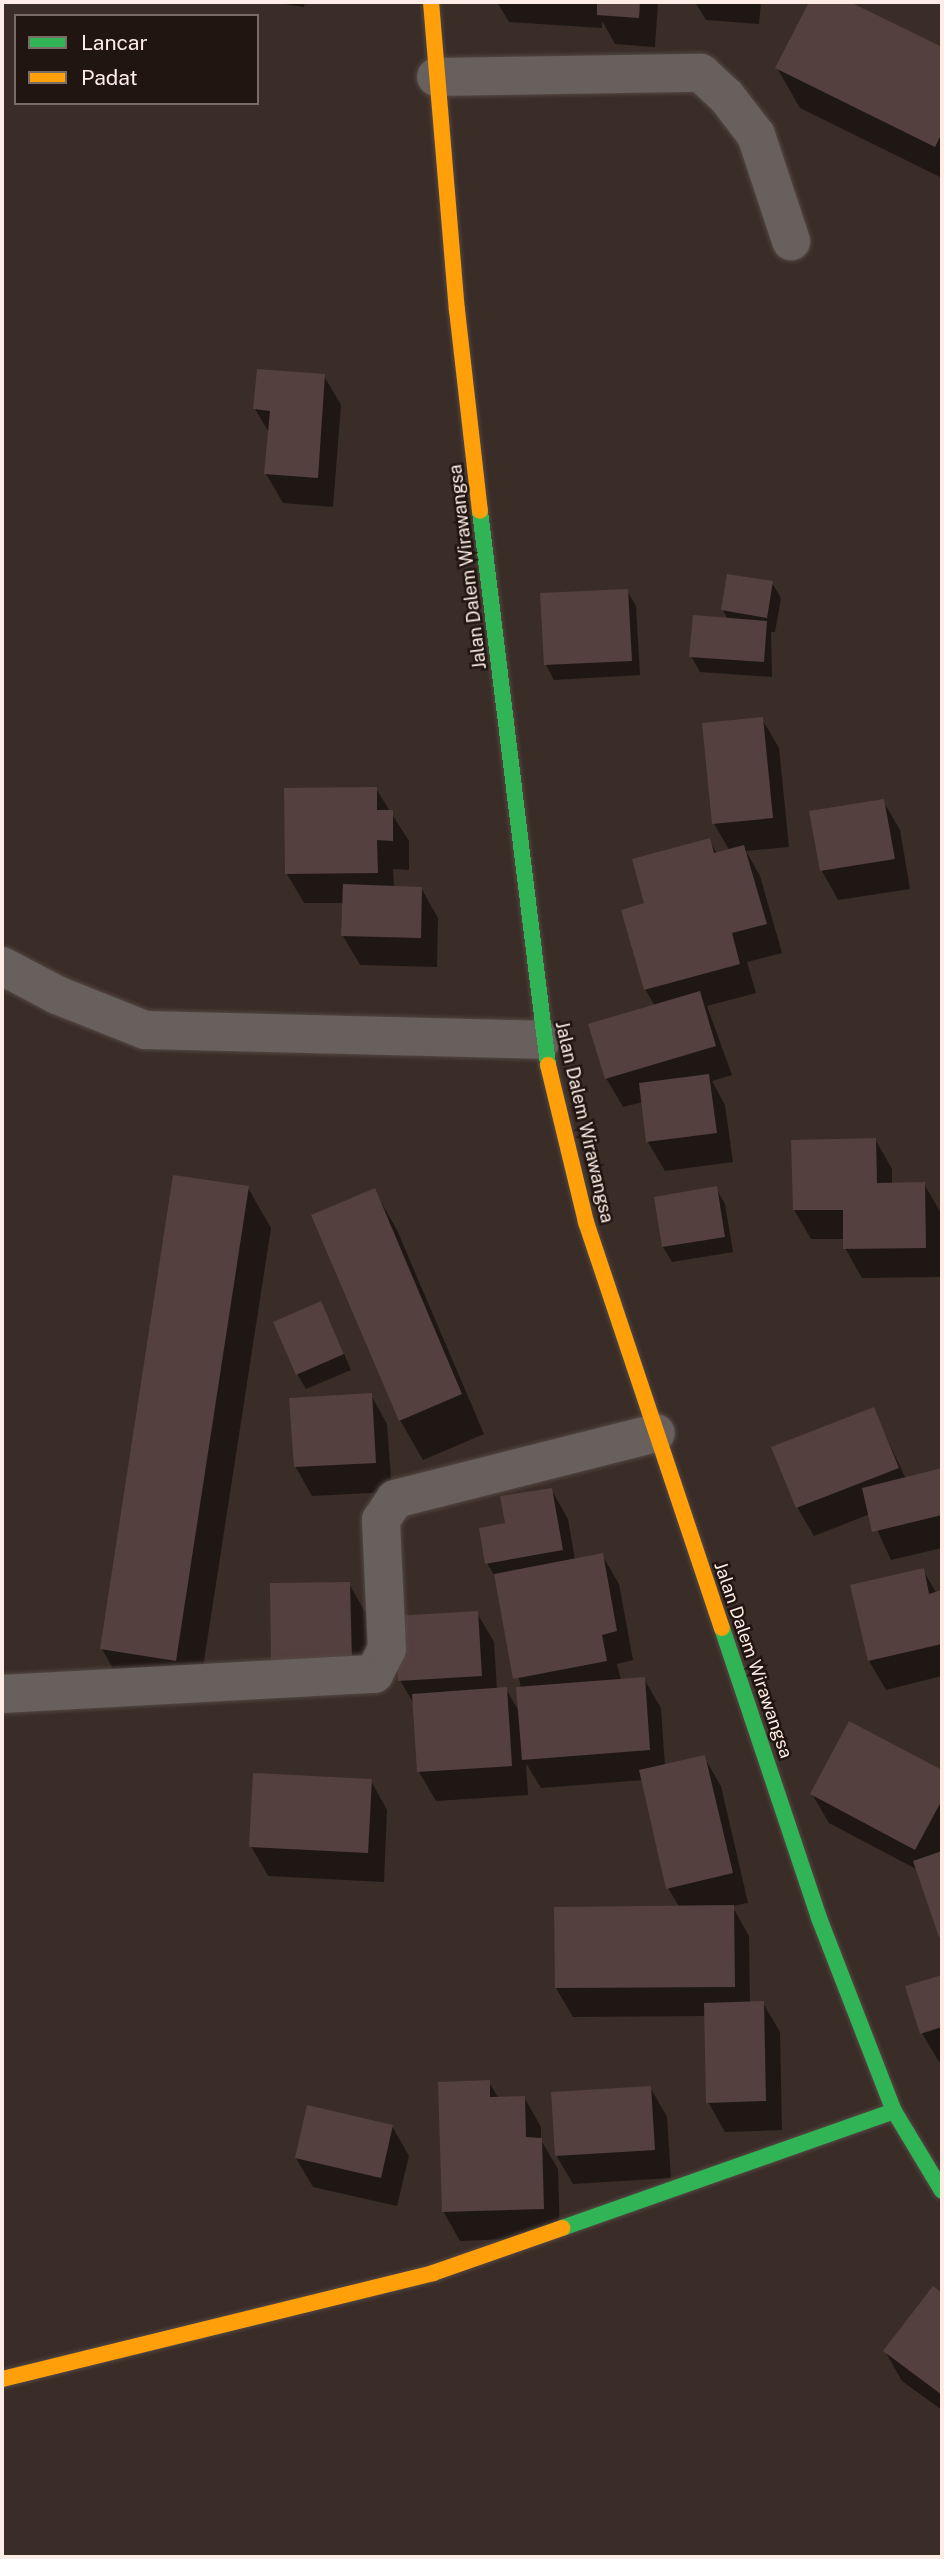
<!DOCTYPE html>
<style>
body{margin:0}
#map{position:relative;width:944px;height:2559px;overflow:hidden;background:#3a2c27;font-family:"Public Sans",sans-serif}
div>[style]{position:absolute}
[style*='--x']{left:calc(var(--x)*1px);top:calc(var(--y)*1px);width:calc(var(--w)*1px);rotate:calc(var(--a)*1deg)}
.shadow>*{inset:0;background:#0007}
.building>*{inset:0;background:#54403e}
.roads{filter:drop-shadow(0 0 2px #544843) drop-shadow(0 0 2px #544843)}
.street>*{height:38px;margin:-19px;padding:0 19px;transform-origin:19px;border-radius:19px;background:#67605d}
.fast>*{height:16px;margin:-8px;padding:0 8px;transform-origin:8px;border-radius:8px;background:#30b455}
.slow>*{height:16px;margin:-8px;padding:0 8px;transform-origin:8px;border-radius:8px;background:#ff9f0a}
span{translate:-50% -50%;white-space:nowrap;text-align:center;line-height:1.15;-webkit-text-stroke:5px #201510;paint-order:stroke}
.street-label{font-size:18px;color:#feece6}
.frame{position:absolute;inset:0;border:4px solid #feece6;pointer-events:none}
.legend{position:absolute;left:14px;top:14px;width:245px;height:91px;box-sizing:border-box;background:#201510;border:2px solid #796b66;margin:0;padding:9px 12px;list-style:none;font-size:21px;color:#feece6}
.legend li{display:flex;align-items:center;gap:14px;height:35px}
.legend b{width:35px;border:2px solid #796b66}
</style>
<div id="map">
<div class="shadow">
<div style="clip-path:polygon(272px 2px,305px 2px,304px 7px)"></div>
<div style="clip-path:polygon(497px 2px,658px 2px,655px 47px,615px 44px,602px 21px,602px 28px,509px 22px)"></div>
<div style="clip-path:polygon(695px 2px,761px 2px,759px 24px,706px 20px)"></div>
<div style="clip-path:polygon(811px 2px,846px 2px,942px 49px,942px 178px,800px 108px,777px 68px)"></div>
<div style="clip-path:polygon(324px 376px,341px 405px,333px 507px,283px 503px,266px 474px,270px 434px,255px 409px)"></div>
<div style="clip-path:polygon(772px 583px,781px 598px,775px 632px,771px 632px,772px 677px,700px 672px,691px 656px,728px 620px,723px 610px)"></div>
<div style="clip-path:polygon(627px 591px,636px 606px,640px 675px,554px 680px,546px 665px)"></div>
<div style="clip-path:polygon(762px 719px,779px 748px,789px 847px,746px 851px,760px 876px,782px 953px,747px 962px,756px 993px,707px 1006px,732px 1075px,712px 1081px,725px 1105px,733px 1162px,665px 1171px,648px 1142px,643px 1102px,623px 1107px,606px 1078px,655px 1006px,645px 989px,646px 904px,709px 840px,717px 854px,730px 851px,714px 824px)"></div>
<div style="clip-path:polygon(376px 789px,409px 841px,409px 870px,393px 869px,394px 887px,421px 888px,438px 918px,437px 967px,360px 965px,343px 936px,344px 903px,304px 903px,287px 874px)"></div>
<div style="clip-path:polygon(883px 801px,900px 830px,910px 889px,838px 900px,822px 871px,811px 812px)"></div>
<div style="clip-path:polygon(875px 1139px,892px 1169px,892px 1185px,924px 1184px,941px 1213px,942px 1277px,862px 1278px,845px 1248px,845px 1239px,811px 1239px,794px 1210px)"></div>
<div style="clip-path:polygon(248px 1188px,271px 1228px,198px 1700px,124px 1688px,102px 1649px)"></div>
<div style="clip-path:polygon(716px 1188px,725px 1204px,733px 1252px,672px 1262px,663px 1247px,656px 1198px)"></div>
<div style="clip-path:polygon(374px 1190px,397px 1230px,484px 1434px,423px 1460px,400px 1420px)"></div>
<div style="clip-path:polygon(329px 1319px,351px 1370px,306px 1389px,297px 1374px)"></div>
<div style="clip-path:polygon(371px 1395px,387px 1424px,392px 1492px,312px 1496px,295px 1466px)"></div>
<div style="clip-path:polygon(873px 1409px,906px 1479px,942px 1470px,942px 1548px,891px 1560px,870px 1514px,814px 1536px,797px 1507px)"></div>
<div style="clip-path:polygon(551px 1489px,568px 1519px,575px 1560px,602px 1555px,619px 1584px,633px 1660px,617px 1664px,621px 1680px,644px 1679px,661px 1708px,665px 1766px,704px 1757px,721px 1786px,748px 1903px,732px 1906px,749px 1936px,750px 2004px,763px 2003px,780px 2032px,782px 2130px,725px 2132px,708px 2102px,706px 2016px,573px 2017px,556px 1988px,680px 1908px,668px 1888px,643px 1780px,541px 1788px,526px 1763px,528px 1795px,436px 1801px,419px 1772px,415px 1706px,400px 1680px,477px 1613px,494px 1642px,497px 1690px,506px 1689px,520px 1713px,521px 1688px,497px 1580px,487px 1563px,507px 1524px)"></div>
<div style="clip-path:polygon(923px 1570px,937px 1594px,942px 1592px,942px 1676px,886px 1690px,869px 1661px)"></div>
<div style="clip-path:polygon(349px 1584px,366px 1613px,367px 1689px,272px 1585px)"></div>
<div style="clip-path:polygon(850px 1723px,942px 1772px,942px 1938px,918px 1870px,829px 1823px,812px 1794px)"></div>
<div style="clip-path:polygon(371px 1781px,387px 1810px,384px 1882px,268px 1876px,251px 1846px)"></div>
<div style="clip-path:polygon(942px 1976px,942px 2061px,939px 2062px,922px 2033px,907px 1987px)"></div>
<div style="clip-path:polygon(489px 2082px,499px 2099px,524px 2097px,541px 2127px,541px 2140px,558px 2169px,560px 2237px,460px 2241px,443px 2211px)"></div>
<div style="clip-path:polygon(650px 2087px,667px 2117px,671px 2178px,573px 2184px,556px 2155px)"></div>
<div style="clip-path:polygon(392px 2126px,409px 2156px,397px 2206px,313px 2187px,296px 2158px)"></div>
<div style="clip-path:polygon(933px 2289px,942px 2295px,942px 2410px,902px 2381px,885px 2351px)"></div>
</div>
<div class="building">
<div style="clip-path:polygon(597px 2px,640px 2px,639px 18px,597px 15px)"></div>
<div style="clip-path:polygon(809px 2px,850px 2px,942px 47px,942px 133px,935px 147px,775px 68px)"></div>
<div style="clip-path:polygon(257px 369px,325px 374px,318px 478px,264px 474px,270px 411px,253px 409px)"></div>
<div style="clip-path:polygon(727px 574px,773px 581px,767px 618px,721px 610px)"></div>
<div style="clip-path:polygon(628px 589px,632px 661px,544px 665px,540px 593px)"></div>
<div style="clip-path:polygon(693px 615px,767px 621px,764px 662px,689px 657px)"></div>
<div style="clip-path:polygon(763px 717px,773px 818px,712px 824px,702px 723px)"></div>
<div style="clip-path:polygon(377px 787px,377px 810px,393px 810px,393px 841px,377px 840px,378px 873px,285px 874px,284px 788px)"></div>
<div style="clip-path:polygon(884px 799px,895px 859px,820px 871px,809px 811px)"></div>
<div style="clip-path:polygon(710px 838px,714px 853px,744px 845px,767px 924px,732px 933px,740px 964px,644px 990px,621px 910px,644px 903px,632px 859px)"></div>
<div style="clip-path:polygon(343px 884px,422px 887px,421px 938px,341px 936px)"></div>
<div style="clip-path:polygon(700px 991px,716px 1046px,605px 1079px,588px 1024px)"></div>
<div style="clip-path:polygon(709px 1074px,717px 1133px,646px 1142px,639px 1083px)"></div>
<div style="clip-path:polygon(876px 1138px,877px 1183px,925px 1182px,926px 1248px,843px 1249px,843px 1210px,793px 1210px,791px 1140px)"></div>
<div style="clip-path:polygon(173px 1175px,249px 1186px,176px 1661px,100px 1649px)"></div>
<div style="clip-path:polygon(717px 1186px,725px 1237px,662px 1247px,654px 1197px)"></div>
<div style="clip-path:polygon(375px 1188px,462px 1394px,399px 1421px,311px 1215px)"></div>
<div style="clip-path:polygon(321px 1301px,344px 1354px,296px 1375px,273px 1322px)"></div>
<div style="clip-path:polygon(372px 1393px,376px 1463px,294px 1467px,289px 1398px)"></div>
<div style="clip-path:polygon(874px 1407px,899px 1468px,796px 1508px,771px 1447px)"></div>
<div style="clip-path:polygon(942px 1468px,942px 1515px,872px 1532px,862px 1488px)"></div>
<div style="clip-path:polygon(552px 1488px,563px 1550px,485px 1564px,479px 1528px,505px 1523px,500px 1496px)"></div>
<div style="clip-path:polygon(603px 1553px,617px 1631px,602px 1635px,607px 1661px,513px 1679px,494px 1574px)"></div>
<div style="clip-path:polygon(924px 1568px,929px 1594px,942px 1590px,942px 1644px,868px 1661px,850px 1585px)"></div>
<div style="clip-path:polygon(350px 1582px,352px 1661px,271px 1662px,270px 1583px)"></div>
<div style="clip-path:polygon(478px 1611px,482px 1676px,398px 1681px,395px 1616px)"></div>
<div style="clip-path:polygon(645px 1677px,650px 1750px,522px 1760px,516px 1687px)"></div>
<div style="clip-path:polygon(507px 1687px,512px 1766px,417px 1772px,412px 1694px)"></div>
<div style="clip-path:polygon(849px 1721px,942px 1770px,942px 1800px,915px 1850px,810px 1794px)"></div>
<div style="clip-path:polygon(705px 1755px,733px 1873px,666px 1889px,639px 1770px)"></div>
<div style="clip-path:polygon(253px 1773px,372px 1779px,368px 1853px,249px 1847px)"></div>
<div style="clip-path:polygon(942px 1851px,942px 1936px,939px 1937px,913px 1861px)"></div>
<div style="clip-path:polygon(734px 1905px,735px 1987px,555px 1988px,554px 1907px)"></div>
<div style="clip-path:polygon(942px 1975px,942px 2027px,920px 2034px,905px 1986px)"></div>
<div style="clip-path:polygon(764px 2001px,766px 2101px,706px 2103px,704px 2003px)"></div>
<div style="clip-path:polygon(490px 2080px,490px 2097px,525px 2096px,526px 2137px,542px 2138px,544px 2209px,442px 2212px,438px 2082px)"></div>
<div style="clip-path:polygon(651px 2086px,655px 2150px,555px 2156px,551px 2092px)"></div>
<div style="clip-path:polygon(307px 2105px,393px 2125px,381px 2178px,295px 2158px)"></div>
<div style="clip-path:polygon(933px 2286px,942px 2293px,942px 2395px,883px 2351px)"></div>
</div>
<div class="roads">
<div class="street">
<div style="--x:436;--y:77;--w:265;--a:-0.9"></div>
<div style="--x:701;--y:73;--w:34;--a:43"></div>
<div style="--x:726;--y:96;--w:49;--a:52.4"></div>
<div style="--x:756;--y:135;--w:112;--a:71.7"></div>
<div style="--x:2;--y:966;--w:62;--a:27.8"></div>
<div style="--x:57;--y:995;--w:95;--a:21.7"></div>
<div style="--x:145;--y:1030;--w:397;--a:1.4"></div>
<div style="--x:2;--y:1694;--w:373;--a:-3.1"></div>
<div style="--x:374;--y:1674;--w:28;--a:-63"></div>
<div style="--x:387;--y:1649;--w:129;--a:-92.7"></div>
<div style="--x:381;--y:1520;--w:25;--a:-56"></div>
<div style="--x:395;--y:1499;--w:269;--a:-14.2"></div>
</div>
<div class="fast">
<div style="--x:480;--y:511;--w:558;--a:83"></div>
<div style="--x:722;--y:1628;--w:306;--a:71.5"></div>
<div style="--x:819;--y:1918;--w:207;--a:68.8"></div>
<div style="--x:894;--y:2111;--w:93;--a:59"></div>
<div style="--x:562;--y:2228;--w:352;--a:-19.4"></div>
</div>
<div class="slow">
<div style="--x:431;--y:2;--w:309;--a:85.2"></div>
<div style="--x:457;--y:310;--w:202;--a:83.5"></div>
<div style="--x:548;--y:1065;--w:162;--a:76.4"></div>
<div style="--x:586;--y:1222;--w:428;--a:71.5"></div>
<div style="--x:2;--y:2379;--w:444;--a:-13.8"></div>
<div style="--x:433;--y:2273;--w:137;--a:-19.2"></div>
</div>
</div>
<div class="street-label">
<span style="left:468px;top:567px;rotate:-97deg">Jalan Dalem Wirawangsa</span>
<span style="left:584px;top:1122px;rotate:77deg">Jalan Dalem Wirawangsa</span>
<span style="left:753px;top:1660px;rotate:71deg">Jalan Dalem Wirawangsa</span>
</div>
<div class="frame"></div>
<ul class="legend">
<li><b style="height:9px;background:#30b455"></b>Lancar</li>
<li><b style="height:9px;background:#ff9f0a"></b>Padat</li>
</ul>
</div>
